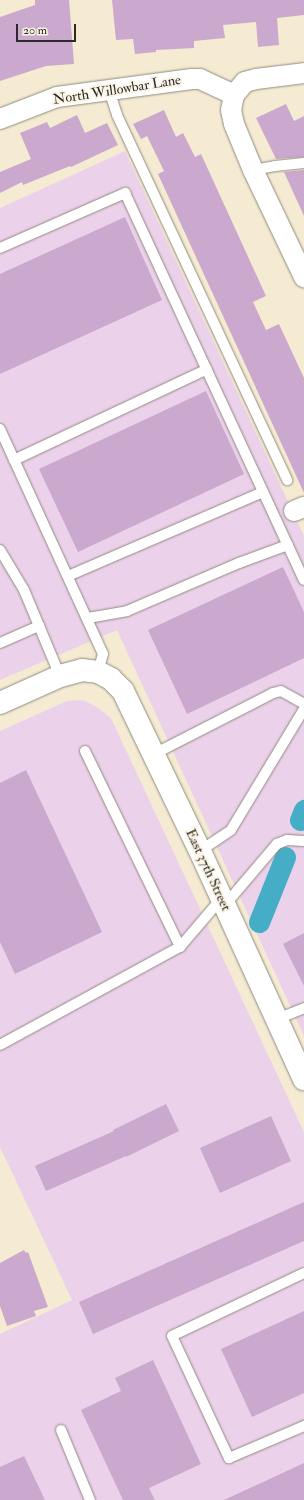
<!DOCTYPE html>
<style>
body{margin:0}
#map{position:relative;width:304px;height:1500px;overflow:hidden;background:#f5ebd3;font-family:"IM FELL Double Pica",serif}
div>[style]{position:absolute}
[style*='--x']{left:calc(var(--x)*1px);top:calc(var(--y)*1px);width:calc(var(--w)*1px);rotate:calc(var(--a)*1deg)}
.built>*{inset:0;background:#ecd1eb}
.canal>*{height:21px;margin:-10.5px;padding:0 10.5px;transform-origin:10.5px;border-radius:10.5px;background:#46adc6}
.building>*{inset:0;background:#cba8cd}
.roads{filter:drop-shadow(0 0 1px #908b7f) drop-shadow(0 0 1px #908b7f)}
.service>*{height:10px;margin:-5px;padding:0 5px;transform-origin:5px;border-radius:5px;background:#fff}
.minor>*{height:20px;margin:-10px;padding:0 10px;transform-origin:10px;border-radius:10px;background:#fff}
.tertiary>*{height:22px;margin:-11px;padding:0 11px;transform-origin:11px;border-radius:11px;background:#fff}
span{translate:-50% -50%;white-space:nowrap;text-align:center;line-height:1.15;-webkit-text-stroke:4px #fcf5e5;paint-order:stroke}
.street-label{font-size:14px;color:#2b2b2b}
.scale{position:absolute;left:16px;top:24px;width:60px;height:18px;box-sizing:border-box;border:2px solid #2b2b2b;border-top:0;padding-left:5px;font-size:12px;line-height:14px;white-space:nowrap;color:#2b2b2b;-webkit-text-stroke:3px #fcf5e5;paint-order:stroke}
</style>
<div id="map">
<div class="built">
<div style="clip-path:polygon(125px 151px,304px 536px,304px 1036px,117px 630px,0 680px,0 208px)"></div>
<div style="clip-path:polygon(83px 700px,97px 707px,111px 718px,304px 1132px,304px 1500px,0 1500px,0 1334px,72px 1300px,0 1147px,0 731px,67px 701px)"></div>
</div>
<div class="canal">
<div style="--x:300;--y:820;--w:11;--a:-68"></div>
<div style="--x:259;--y:922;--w:70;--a:-68.2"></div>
</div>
<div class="building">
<div style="clip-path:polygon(35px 0,69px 0,74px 64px,46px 66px,0 81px,0 17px,35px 5px)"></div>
<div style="clip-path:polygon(112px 0,304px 0,304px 15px,277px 18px,279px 45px,258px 47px,256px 22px,223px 25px,225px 38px,194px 41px,194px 48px,156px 50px,156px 52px,135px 54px,133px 39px,116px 40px)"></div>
<div style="clip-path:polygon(286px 104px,294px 121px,304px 116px,304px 157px,276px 159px,256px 118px)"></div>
<div style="clip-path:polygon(164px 110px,176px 137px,183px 133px,195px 157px,201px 154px,266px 296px,253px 302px,266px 330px,279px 324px,304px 378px,304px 493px,158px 174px,164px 171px,147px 136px,141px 139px,133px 124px)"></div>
<div style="clip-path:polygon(77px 115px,85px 133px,107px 123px,118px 145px,71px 167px,70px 166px,23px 185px,22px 182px,0 193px,0 172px,31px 159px,20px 133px,47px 122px,50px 128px)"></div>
<div style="clip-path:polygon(304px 170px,304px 216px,284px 172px)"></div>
<div style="clip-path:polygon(125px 217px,162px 300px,0 374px,0 274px)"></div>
<div style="clip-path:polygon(206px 391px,244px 474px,78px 552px,39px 469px)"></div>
<div style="clip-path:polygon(283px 567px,304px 612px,304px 658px,187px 714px,148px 630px)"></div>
<div style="clip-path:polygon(26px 770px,102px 932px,15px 974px,0 942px,0 783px)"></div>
<div style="clip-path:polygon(304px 933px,304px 986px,283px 944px)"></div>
<div style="clip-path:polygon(166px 1104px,179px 1131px,126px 1157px,126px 1156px,46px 1191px,35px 1166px,114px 1131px,113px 1130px)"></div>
<div style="clip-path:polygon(271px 1116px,291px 1161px,220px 1193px,200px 1148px)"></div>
<div style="clip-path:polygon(304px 1202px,304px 1241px,93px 1334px,79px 1302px)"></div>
<div style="clip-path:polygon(24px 1250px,26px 1253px,28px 1252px,48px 1307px,34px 1311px,36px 1316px,7px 1326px,0 1306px,0 1263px)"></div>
<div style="clip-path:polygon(304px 1311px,304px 1393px,252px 1417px,221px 1349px)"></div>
<div style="clip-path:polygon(153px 1360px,201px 1464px,149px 1488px,155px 1500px,123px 1500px,81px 1410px,121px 1391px,115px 1378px)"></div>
<div style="clip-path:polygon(24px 1456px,45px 1500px,0 1500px,0 1467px)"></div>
<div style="clip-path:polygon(304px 1463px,304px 1500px,224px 1500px)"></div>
</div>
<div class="roads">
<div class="service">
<div style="--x:109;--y:90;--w:26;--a:72"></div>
<div style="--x:117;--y:115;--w:403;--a:65"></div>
<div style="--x:253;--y:170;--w:22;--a:-10"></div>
<div style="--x:275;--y:166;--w:29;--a:-6"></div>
<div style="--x:0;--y:248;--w:137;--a:-23.7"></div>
<div style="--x:125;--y:193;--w:426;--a:65.2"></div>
<div style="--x:0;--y:429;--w:247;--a:65.4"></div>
<div style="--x:103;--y:654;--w:19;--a:106"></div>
<div style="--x:14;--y:460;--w:213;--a:-25.2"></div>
<div style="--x:0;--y:550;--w:47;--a:59"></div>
<div style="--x:24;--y:590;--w:93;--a:67.3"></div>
<div style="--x:68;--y:576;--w:212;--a:-23.3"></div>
<div style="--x:88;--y:618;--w:40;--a:-10"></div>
<div style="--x:127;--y:611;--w:122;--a:-23.2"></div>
<div style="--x:239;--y:563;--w:52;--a:-20.2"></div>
<div style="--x:0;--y:643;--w:43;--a:-23.6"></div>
<div style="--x:85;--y:751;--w:218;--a:64.1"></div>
<div style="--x:154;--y:754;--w:134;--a:-27.1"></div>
<div style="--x:273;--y:693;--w:8;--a:-14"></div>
<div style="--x:281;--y:691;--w:26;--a:29"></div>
<div style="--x:200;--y:851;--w:37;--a:-34"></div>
<div style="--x:231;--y:830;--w:141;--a:-58.9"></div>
<div style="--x:225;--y:905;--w:80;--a:-49.6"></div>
<div style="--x:277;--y:844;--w:11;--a:-22"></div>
<div style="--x:287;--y:840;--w:17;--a:3"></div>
<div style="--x:277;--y:1019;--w:29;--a:-22"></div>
<div style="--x:0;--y:1045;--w:205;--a:-28.6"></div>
<div style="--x:180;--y:947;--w:63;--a:-49.5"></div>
<div style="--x:304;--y:1273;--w:146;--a:154.5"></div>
<div style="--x:172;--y:1336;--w:135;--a:65"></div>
<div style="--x:229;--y:1458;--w:82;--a:-23.1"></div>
<div style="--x:61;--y:1430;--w:76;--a:67.5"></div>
</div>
<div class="minor">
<div style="--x:234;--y:95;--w:15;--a:101"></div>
<div style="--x:231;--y:110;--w:14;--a:78"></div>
<div style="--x:234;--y:124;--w:50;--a:67.6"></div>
<div style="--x:253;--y:170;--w:119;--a:64.5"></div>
<div style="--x:234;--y:95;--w:17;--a:-50"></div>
<div style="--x:245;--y:82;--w:11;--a:-15"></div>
<div style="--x:256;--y:79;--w:48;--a:-7.1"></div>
<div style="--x:0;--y:119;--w:61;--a:-21.1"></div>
<div style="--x:57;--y:97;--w:136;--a:-7.6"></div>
<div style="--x:192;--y:79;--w:8;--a:0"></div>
<div style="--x:200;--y:79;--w:38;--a:25"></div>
<div style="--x:294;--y:511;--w:11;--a:-22"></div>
</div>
<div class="tertiary">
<div style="--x:0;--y:703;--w:66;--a:-24.2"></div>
<div style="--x:60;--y:676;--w:23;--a:-15"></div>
<div style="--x:82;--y:670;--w:16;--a:7"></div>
<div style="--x:98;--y:672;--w:15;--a:28"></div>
<div style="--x:111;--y:679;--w:17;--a:45"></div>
<div style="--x:123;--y:691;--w:178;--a:64.3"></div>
<div style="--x:200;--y:851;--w:251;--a:65.5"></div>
</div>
</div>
<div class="street-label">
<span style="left:117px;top:90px;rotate:-9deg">North Willowbar Lane</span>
<span style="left:208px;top:870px;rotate:65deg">East 37th Street</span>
</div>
<div class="scale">20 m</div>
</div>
